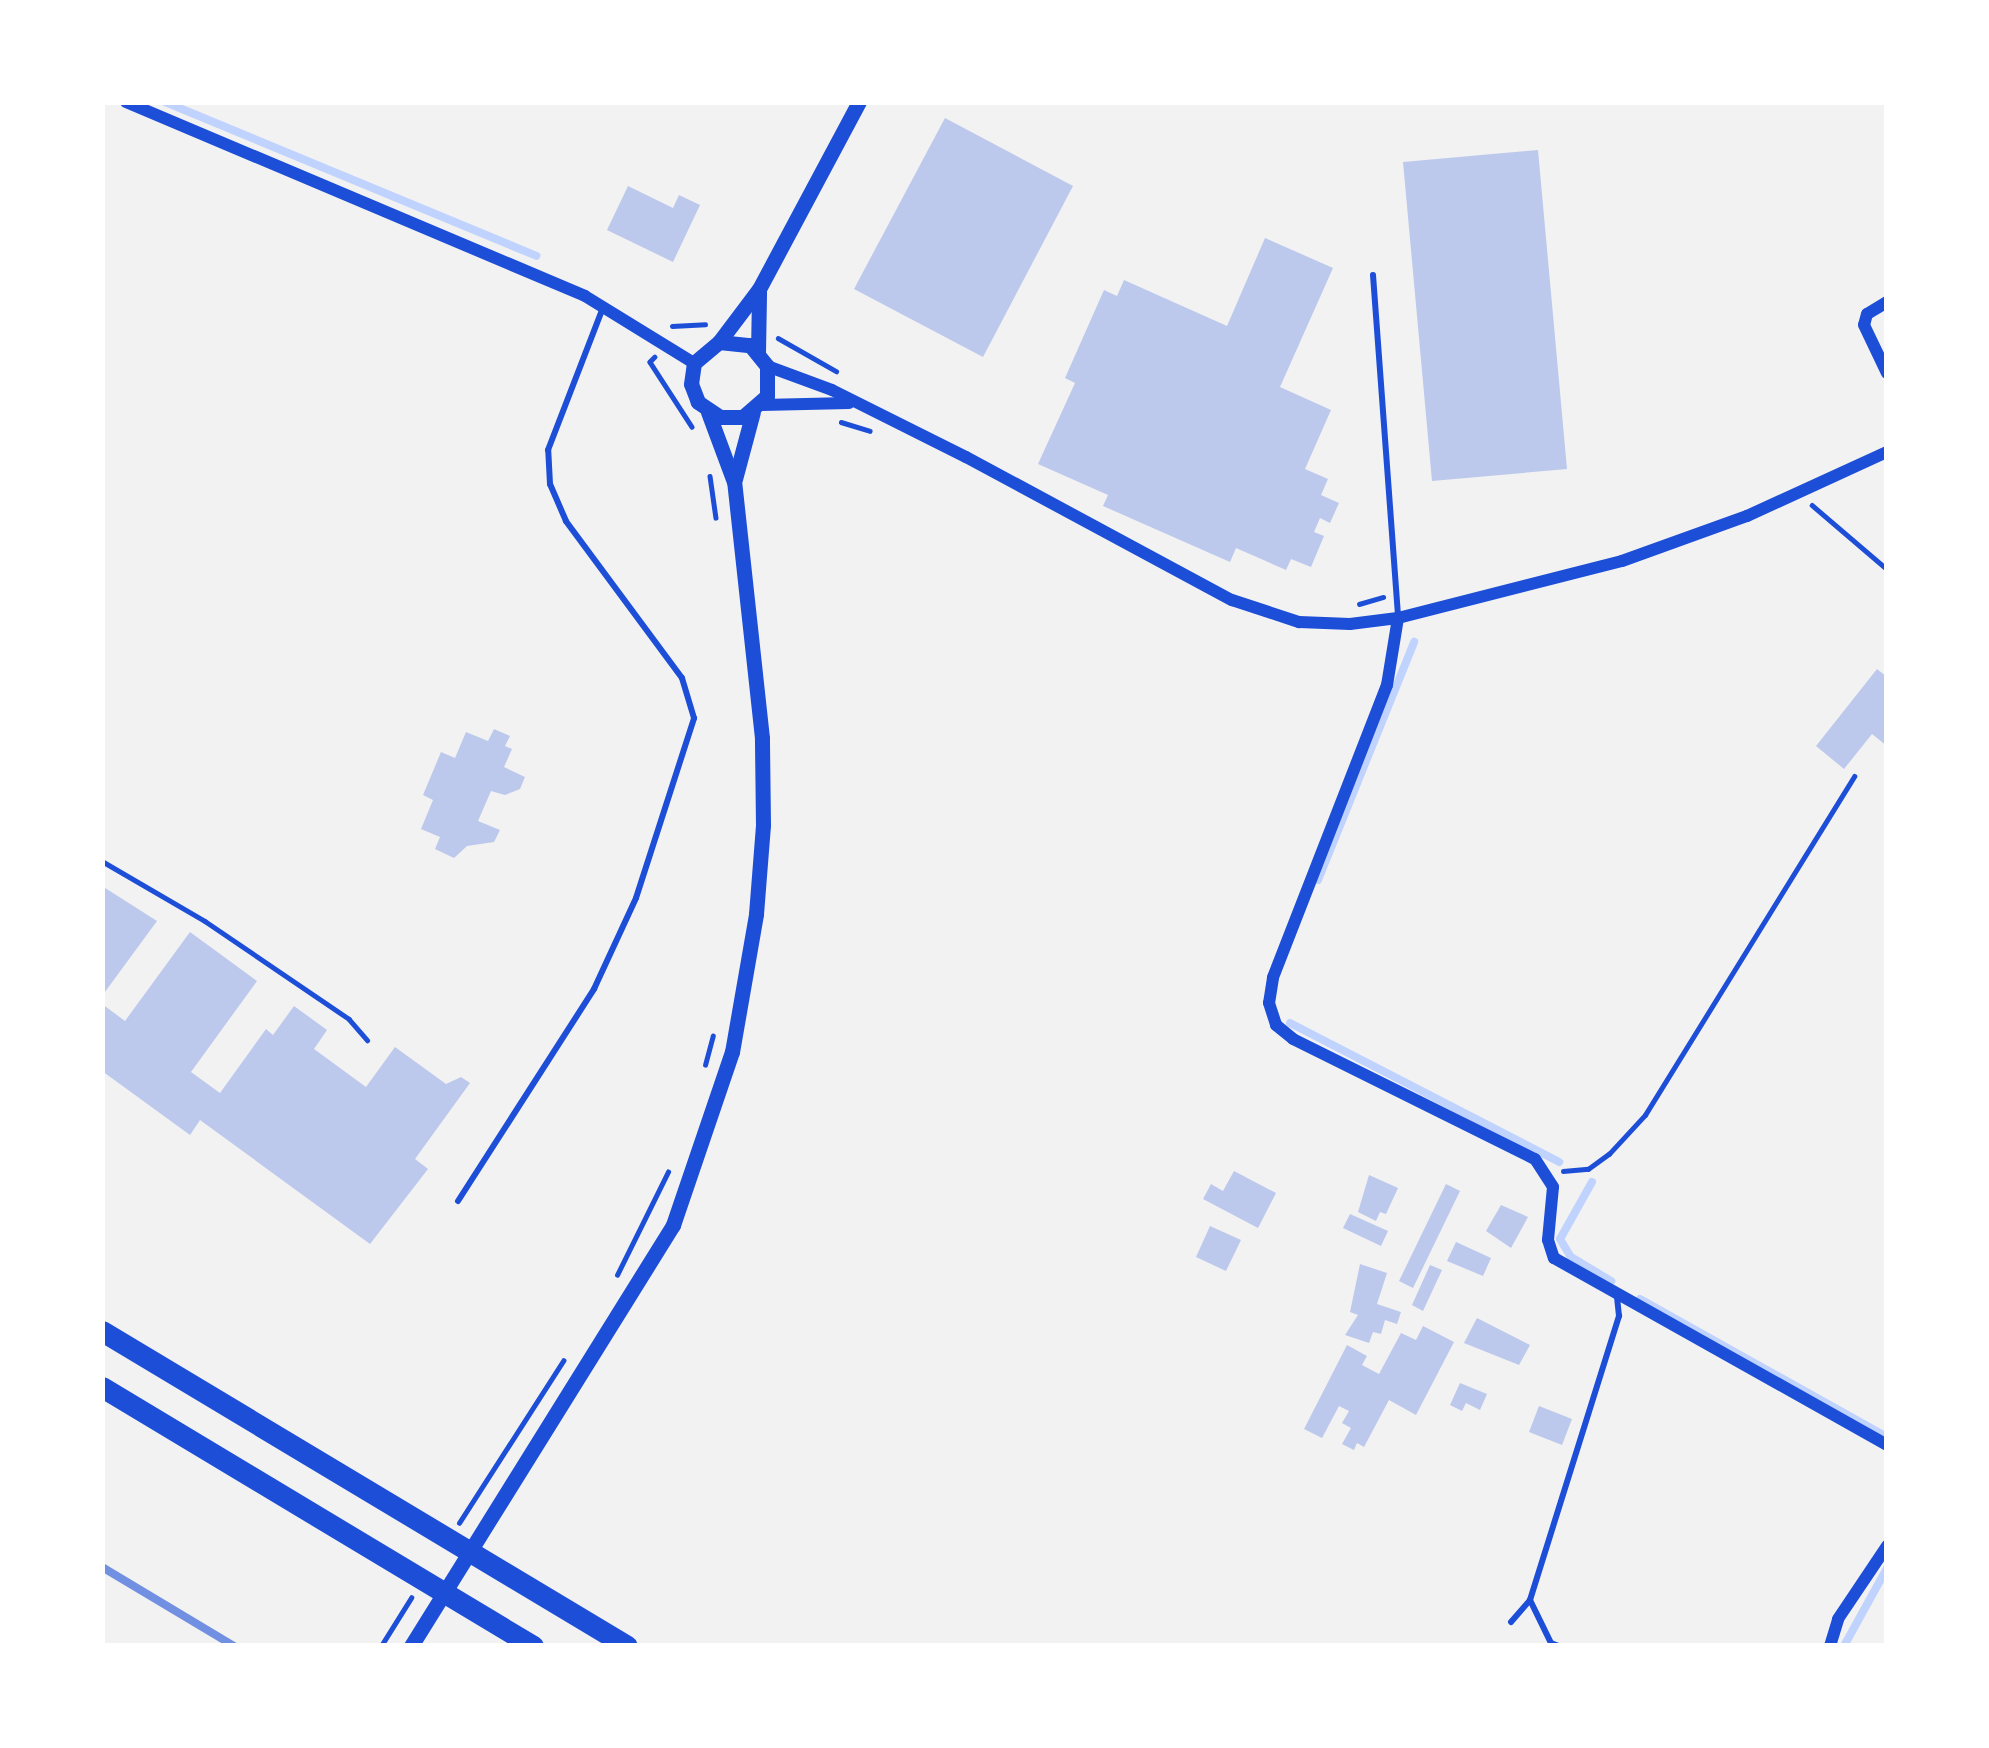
<!DOCTYPE html>
<style>
body{margin:0}
#map{position:relative;width:1989px;height:1748px;overflow:hidden;background:#f2f2f2;font-family:"Noto Serif",serif}
div>[style]{position:absolute}
[style*='--x']{left:calc(var(--x)*1px);top:calc(var(--y)*1px);width:calc(var(--w)*1px);rotate:calc(var(--a)*1deg)}
.stream>*{height:8px;margin:-4px;padding:0 4px;transform-origin:4px;border-radius:4px;background:#bfd3fe}
.building>*{inset:0;background:#bdc9ec}
.path>*{height:4.5px;margin:-2.25px;padding:0 2.25px;transform-origin:2.25px;border-radius:2.25px;background:#1d4ed8}
.service>*{height:6px;margin:-3px;padding:0 3px;transform-origin:3px;border-radius:3px;background:#1d4ed8}
.minor>*{height:12px;margin:-6px;padding:0 6px;transform-origin:6px;border-radius:6px;background:#1d4ed8}
.tertiary>*{height:15px;margin:-7.5px;padding:0 7.5px;transform-origin:7.5px;border-radius:7.5px;background:#1d4ed8}
.motorway>*{height:21px;margin:-10.5px;padding:0 10.5px;transform-origin:10.5px;border-radius:10.5px;background:#1d4ed8}
.rail>*{height:8px;margin:-4px;padding:0 4px;transform-origin:4px;border-radius:4px;background:#7290e2}
span{translate:-50% -50%;white-space:nowrap;text-align:center;line-height:1.15;-webkit-text-stroke:9px #fff;paint-order:stroke}
.frame{position:absolute;inset:0;border:105px solid #fff;pointer-events:none}
</style>
<div id="map">
<div class="stream">
<div style="--x:165;--y:102;--w:402;--a:22.5"></div>
<div style="--x:1318;--y:880;--w:257;--a:-68"></div>
<div style="--x:1290;--y:1023;--w:303;--a:27.3"></div>
<div style="--x:1592;--y:1182;--w:65;--a:119.3"></div>
<div style="--x:1560;--y:1239;--w:21;--a:59"></div>
<div style="--x:1571;--y:1257;--w:47;--a:31"></div>
<div style="--x:1640;--y:1299;--w:283;--a:29.2"></div>
<div style="--x:1844;--y:1646;--w:89;--a:-61.1"></div>
</div>
<div class="building">
<div style="clip-path:polygon(945px 118px,1073px 186px,983px 357px,854px 289px)"></div>
<div style="clip-path:polygon(1538px 150px,1567px 469px,1432px 481px,1403px 162px)"></div>
<div style="clip-path:polygon(628px 186px,673px 208px,679px 195px,700px 205px,673px 262px,607px 230px)"></div>
<div style="clip-path:polygon(1265px 238px,1333px 268px,1280px 387px,1331px 410px,1305px 469px,1328px 479px,1321px 495px,1339px 503px,1330px 523px,1320px 518px,1314px 532px,1324px 536px,1311px 567px,1291px 559px,1286px 570px,1236px 548px,1230px 562px,1103px 506px,1108px 495px,1038px 464px,1075px 383px,1065px 378px,1104px 290px,1117px 296px,1124px 280px,1227px 326px)"></div>
<div style="clip-path:polygon(1877px 669px,1887px 677px,1887px 746px,1872px 734px,1844px 769px,1816px 746px)"></div>
<div style="clip-path:polygon(494px 729px,510px 736px,505px 746px,512px 749px,504px 767px,525px 777px,520px 789px,505px 795px,491px 791px,478px 821px,500px 830px,494px 842px,467px 846px,454px 858px,435px 849px,440px 837px,421px 829px,433px 800px,423px 795px,441px 752px,455px 758px,466px 732px,488px 741px)"></div>
<div style="clip-path:polygon(102px 886px,157px 921px,102px 996px)"></div>
<div style="clip-path:polygon(190px 932px,257px 981px,191px 1072px,220px 1093px,266px 1029px,273px 1035px,294px 1006px,327px 1030px,314px 1049px,366px 1087px,395px 1047px,446px 1084px,461px 1077px,470px 1083px,415px 1159px,428px 1169px,370px 1244px,200px 1120px,190px 1135px,102px 1071px,102px 1004px,125px 1021px)"></div>
<div style="clip-path:polygon(1234px 1171px,1276px 1193px,1258px 1228px,1203px 1199px,1211px 1184px,1223px 1191px)"></div>
<div style="clip-path:polygon(1369px 1175px,1398px 1188px,1386px 1214px,1380px 1212px,1376px 1221px,1358px 1212px)"></div>
<div style="clip-path:polygon(1446px 1184px,1460px 1191px,1413px 1288px,1399px 1281px)"></div>
<div style="clip-path:polygon(1501px 1205px,1528px 1217px,1511px 1248px,1486px 1231px)"></div>
<div style="clip-path:polygon(1350px 1214px,1388px 1231px,1381px 1246px,1343px 1228px)"></div>
<div style="clip-path:polygon(1210px 1226px,1241px 1240px,1226px 1271px,1196px 1257px)"></div>
<div style="clip-path:polygon(1456px 1242px,1491px 1258px,1483px 1276px,1447px 1261px)"></div>
<div style="clip-path:polygon(1360px 1264px,1387px 1273px,1377px 1304px,1401px 1312px,1397px 1324px,1385px 1320px,1381px 1334px,1373px 1332px,1369px 1343px,1345px 1335px,1358px 1315px,1350px 1312px)"></div>
<div style="clip-path:polygon(1430px 1265px,1442px 1270px,1423px 1311px,1412px 1305px)"></div>
<div style="clip-path:polygon(1477px 1318px,1530px 1345px,1519px 1365px,1464px 1343px)"></div>
<div style="clip-path:polygon(1423px 1326px,1454px 1342px,1416px 1415px,1389px 1400px,1364px 1447px,1357px 1443px,1354px 1450px,1342px 1444px,1351px 1428px,1342px 1423px,1349px 1411px,1339px 1406px,1322px 1438px,1304px 1429px,1347px 1345px,1367px 1356px,1362px 1365px,1379px 1374px,1401px 1333px,1416px 1340px)"></div>
<div style="clip-path:polygon(1460px 1383px,1487px 1394px,1480px 1410px,1466px 1403px,1462px 1411px,1450px 1405px)"></div>
<div style="clip-path:polygon(1539px 1406px,1572px 1419px,1562px 1445px,1529px 1432px)"></div>
</div>
<div class="path">
<div style="--x:672;--y:326;--w:33;--a:-3"></div>
<div style="--x:778;--y:338;--w:67;--a:29.6"></div>
<div style="--x:655;--y:357;--w:7;--a:135"></div>
<div style="--x:650;--y:362;--w:77;--a:57.1"></div>
<div style="--x:841;--y:422;--w:30;--a:17"></div>
<div style="--x:710;--y:476;--w:42;--a:81.9"></div>
<div style="--x:1812;--y:505;--w:99;--a:40.5"></div>
<div style="--x:1359;--y:604;--w:25;--a:-16"></div>
<div style="--x:102;--y:861;--w:119;--a:30.2"></div>
<div style="--x:205;--y:921;--w:174;--a:34.2"></div>
<div style="--x:349;--y:1019;--w:28;--a:49"></div>
<div style="--x:705;--y:1065;--w:30;--a:-75"></div>
<div style="--x:1563;--y:1171;--w:25;--a:-5"></div>
<div style="--x:1588;--y:1169;--w:26;--a:-36"></div>
<div style="--x:1609;--y:1154;--w:53;--a:-47.3"></div>
<div style="--x:1645;--y:1115;--w:398;--a:-58.3"></div>
<div style="--x:617;--y:1275;--w:115;--a:-63.7"></div>
<div style="--x:459;--y:1523;--w:193;--a:-57.3"></div>
<div style="--x:381;--y:1646;--w:57;--a:-58"></div>
</div>
<div class="service">
<div style="--x:1373;--y:275;--w:344;--a:85.8"></div>
<div style="--x:458;--y:1201;--w:252;--a:-57.3"></div>
<div style="--x:594;--y:989;--w:100;--a:-65.2"></div>
<div style="--x:636;--y:898;--w:189;--a:-72.1"></div>
<div style="--x:694;--y:718;--w:42;--a:-106.7"></div>
<div style="--x:682;--y:678;--w:195;--a:-126.5"></div>
<div style="--x:566;--y:521;--w:40;--a:-113.4"></div>
<div style="--x:550;--y:484;--w:34;--a:-93"></div>
<div style="--x:548;--y:450;--w:150;--a:-68.9"></div>
<div style="--x:1530;--y:1600;--w:48;--a:64"></div>
<div style="--x:1551;--y:1643;--w:9;--a:21"></div>
<div style="--x:1511;--y:1622;--w:29;--a:-49"></div>
<div style="--x:1530;--y:1600;--w:298;--a:-72.6"></div>
<div style="--x:1619;--y:1316;--w:20;--a:-96"></div>
</div>
<div class="minor">
<div style="--x:126;--y:102;--w:498;--a:22.9"></div>
<div style="--x:585;--y:296;--w:128;--a:31.6"></div>
<div style="--x:1887;--y:302;--w:23;--a:149"></div>
<div style="--x:1867;--y:314;--w:11;--a:105"></div>
<div style="--x:1864;--y:325;--w:53;--a:64.4"></div>
<div style="--x:767;--y:366;--w:69;--a:20.3"></div>
<div style="--x:832;--y:390;--w:150;--a:26.6"></div>
<div style="--x:966;--y:457;--w:302;--a:28.3"></div>
<div style="--x:1232;--y:600;--w:71;--a:18.2"></div>
<div style="--x:1299;--y:622;--w:51;--a:2.2"></div>
<div style="--x:1350;--y:624;--w:48;--a:-7.1"></div>
<div style="--x:1398;--y:618;--w:231;--a:-14.3"></div>
<div style="--x:1622;--y:561;--w:133;--a:-19.8"></div>
<div style="--x:1747;--y:516;--w:154;--a:-24.6"></div>
<div style="--x:760;--y:405;--w:89;--a:-1.3"></div>
<div style="--x:1398;--y:618;--w:68;--a:99.3"></div>
<div style="--x:1387;--y:685;--w:314;--a:111.3"></div>
<div style="--x:1273;--y:978;--w:25;--a:99"></div>
<div style="--x:1269;--y:1003;--w:23;--a:72"></div>
<div style="--x:1276;--y:1025;--w:22;--a:39"></div>
<div style="--x:1293;--y:1039;--w:270;--a:26.4"></div>
<div style="--x:1535;--y:1159;--w:33;--a:57"></div>
<div style="--x:1553;--y:1187;--w:53;--a:95.4"></div>
<div style="--x:1548;--y:1240;--w:19;--a:72"></div>
<div style="--x:1554;--y:1258;--w:382;--a:29.3"></div>
<div style="--x:1830;--y:1646;--w:28;--a:-73"></div>
<div style="--x:1838;--y:1619;--w:88;--a:-56.1"></div>
</div>
<div class="tertiary">
<div style="--x:719;--y:342;--w:31;--a:6"></div>
<div style="--x:750;--y:345;--w:27;--a:51"></div>
<div style="--x:767;--y:366;--w:30;--a:90"></div>
<div style="--x:767;--y:396;--w:32;--a:139"></div>
<div style="--x:743;--y:417;--w:23;--a:180"></div>
<div style="--x:720;--y:417;--w:27;--a:-146"></div>
<div style="--x:698;--y:402;--w:19;--a:-111"></div>
<div style="--x:691;--y:384;--w:21;--a:-82"></div>
<div style="--x:694;--y:363;--w:33;--a:-40"></div>
<div style="--x:719;--y:342;--w:66;--a:-53"></div>
<div style="--x:759;--y:289;--w:212;--a:-61.9"></div>
<div style="--x:758;--y:352;--w:60;--a:-89"></div>
<div style="--x:735;--y:479;--w:69;--a:-75"></div>
<div style="--x:411;--y:1646;--w:496;--a:-58.1"></div>
<div style="--x:673;--y:1225;--w:183;--a:-71.2"></div>
<div style="--x:732;--y:1052;--w:140;--a:-80.1"></div>
<div style="--x:756;--y:914;--w:89;--a:-85.5"></div>
<div style="--x:763;--y:825;--w:87;--a:-90.7"></div>
<div style="--x:762;--y:738;--w:258;--a:-96.2"></div>
<div style="--x:734;--y:482;--w:75;--a:-110.4"></div>
</div>
<div class="motorway">
<div style="--x:102;--y:1331;--w:612;--a:30.96"></div>
<div style="--x:102;--y:1387;--w:503;--a:31"></div>
</div>
<div class="rail">
<div style="--x:102;--y:1567;--w:154;--a:30.9"></div>
</div>
<div class="frame"></div>
</div>
